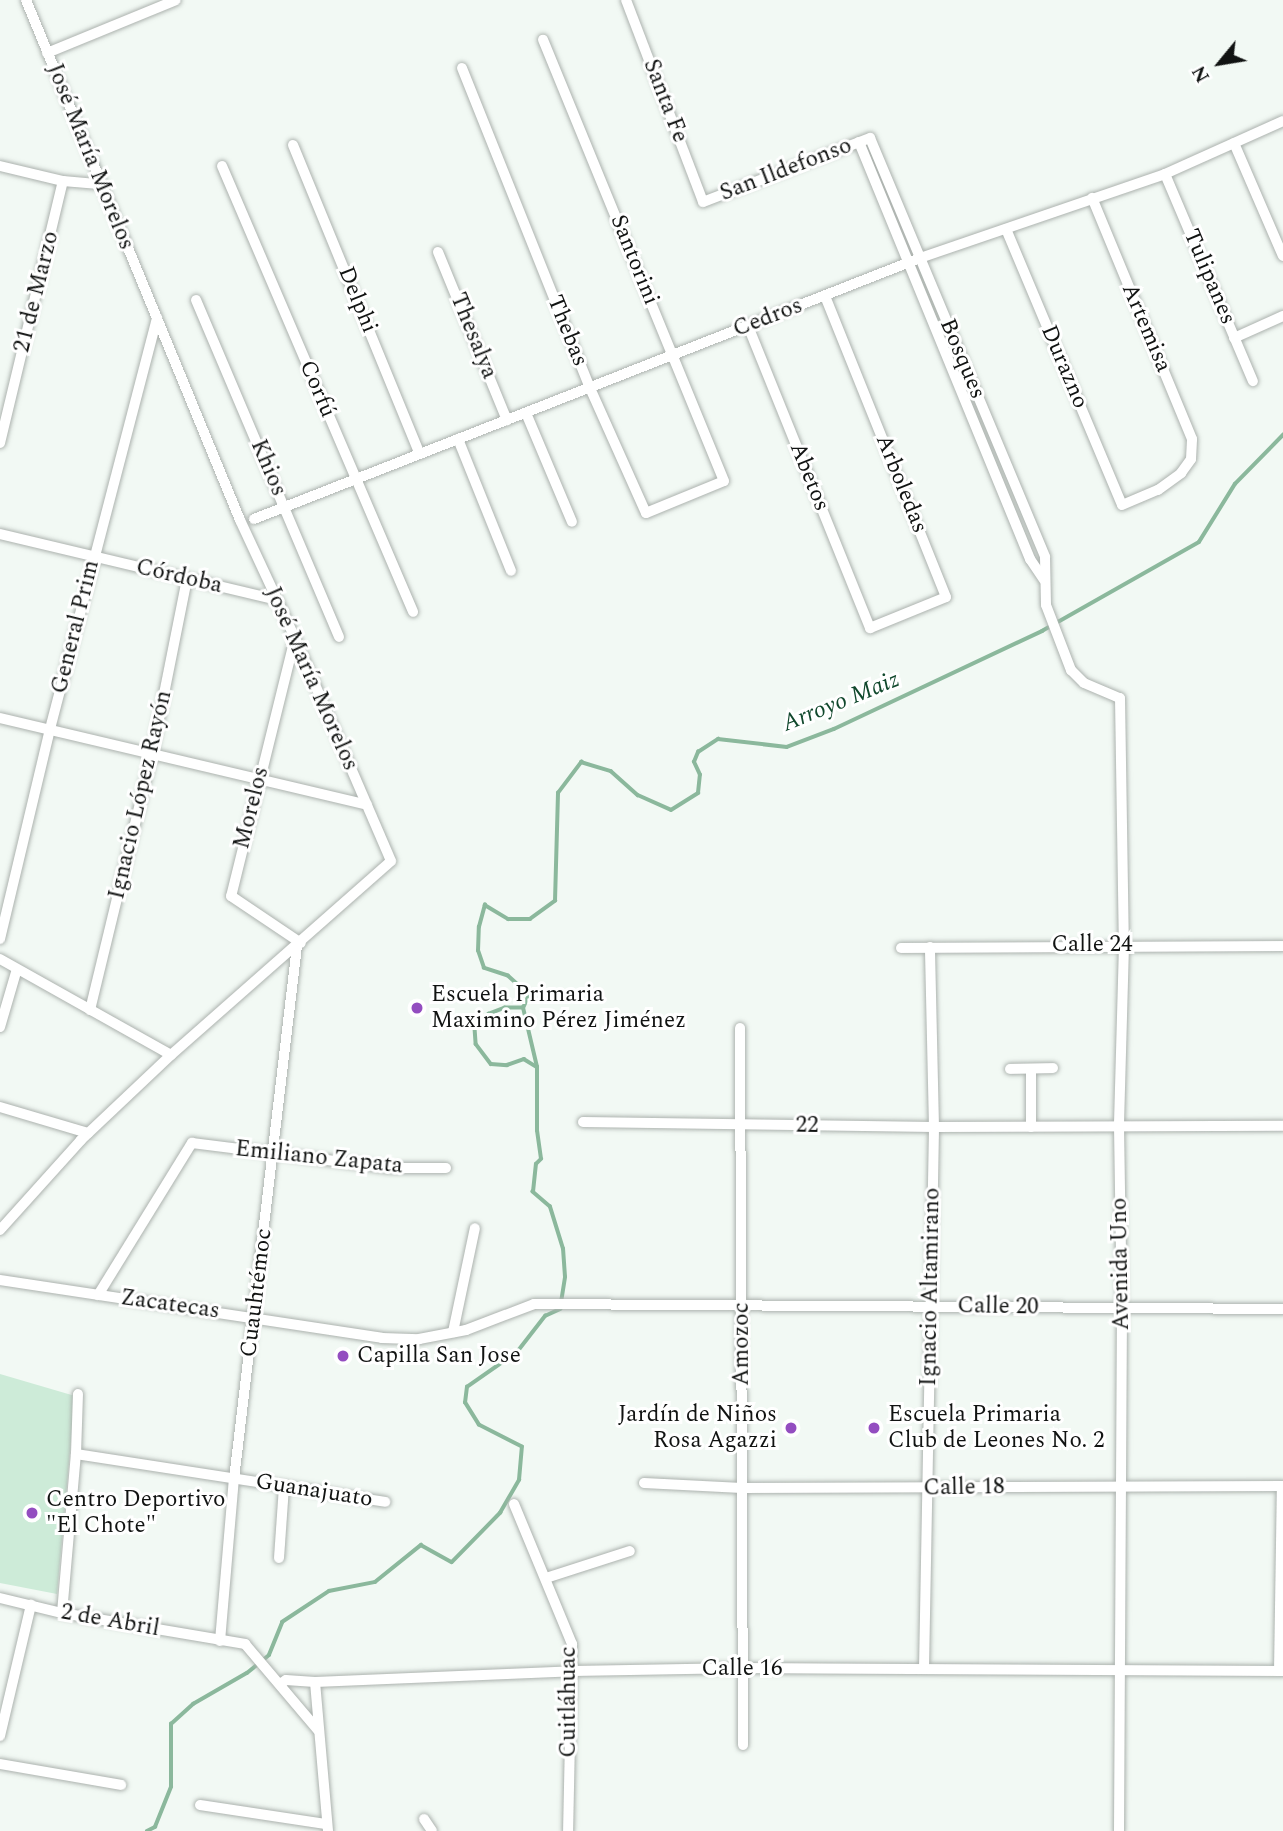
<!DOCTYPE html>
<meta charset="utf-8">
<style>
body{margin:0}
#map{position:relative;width:1283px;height:1831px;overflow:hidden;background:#f2f9f4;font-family:Spectral,serif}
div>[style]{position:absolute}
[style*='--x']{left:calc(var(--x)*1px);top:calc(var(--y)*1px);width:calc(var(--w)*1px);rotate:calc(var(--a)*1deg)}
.green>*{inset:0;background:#cdebd8}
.stream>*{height:3.5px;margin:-1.75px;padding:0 1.75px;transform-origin:1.75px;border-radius:1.75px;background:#8bb89c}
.roads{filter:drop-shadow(0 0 2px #acb2ae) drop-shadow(0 0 2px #acb2ae)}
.street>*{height:10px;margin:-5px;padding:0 5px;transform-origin:5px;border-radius:5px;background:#fff}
.dots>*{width:19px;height:19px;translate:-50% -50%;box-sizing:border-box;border:4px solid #fff;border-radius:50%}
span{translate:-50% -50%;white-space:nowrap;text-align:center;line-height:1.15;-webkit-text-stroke:6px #fff;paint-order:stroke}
.street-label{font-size:23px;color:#111312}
.poi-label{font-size:23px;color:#111312}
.left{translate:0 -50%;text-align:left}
.right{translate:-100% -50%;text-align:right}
.water-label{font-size:24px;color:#10482c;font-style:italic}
.north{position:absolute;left:1185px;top:28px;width:70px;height:70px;-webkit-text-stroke:5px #fff;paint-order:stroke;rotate:240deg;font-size:19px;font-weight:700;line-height:28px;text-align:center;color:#111312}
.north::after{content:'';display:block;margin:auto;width:24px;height:32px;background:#111312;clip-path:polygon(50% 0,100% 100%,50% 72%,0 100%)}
</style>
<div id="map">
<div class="green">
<div style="clip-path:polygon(0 1374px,75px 1396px,57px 1594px,0 1583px)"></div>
</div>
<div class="stream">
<div style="--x:523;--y:1008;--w:18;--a:180"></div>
<div style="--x:505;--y:1008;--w:17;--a:159"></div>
<div style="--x:489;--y:1014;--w:20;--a:135"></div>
<div style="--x:475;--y:1028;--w:16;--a:86"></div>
<div style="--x:476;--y:1044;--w:25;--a:53"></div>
<div style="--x:491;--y:1064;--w:16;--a:4"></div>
<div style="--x:507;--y:1065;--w:18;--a:-19"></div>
<div style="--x:524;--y:1059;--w:15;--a:32"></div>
<div style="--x:147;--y:1831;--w:9;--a:-27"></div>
<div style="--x:155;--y:1827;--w:43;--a:-68.2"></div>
<div style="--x:171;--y:1787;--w:63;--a:-90"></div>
<div style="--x:171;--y:1724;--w:30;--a:-42"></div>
<div style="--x:193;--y:1704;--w:62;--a:-29.9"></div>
<div style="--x:247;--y:1673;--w:28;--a:-39"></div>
<div style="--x:269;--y:1655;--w:35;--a:-68"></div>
<div style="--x:282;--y:1622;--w:56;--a:-33.4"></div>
<div style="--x:329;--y:1591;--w:47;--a:-11.1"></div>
<div style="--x:375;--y:1582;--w:59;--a:-38.8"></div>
<div style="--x:421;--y:1545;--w:35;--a:29"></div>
<div style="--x:452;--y:1562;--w:69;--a:-45.6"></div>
<div style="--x:500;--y:1513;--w:38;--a:-60"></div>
<div style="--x:519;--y:1480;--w:33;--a:-85"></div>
<div style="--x:522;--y:1447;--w:48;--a:-152.9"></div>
<div style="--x:479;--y:1425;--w:26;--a:-122"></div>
<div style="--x:465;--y:1403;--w:16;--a:-83"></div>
<div style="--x:467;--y:1387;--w:61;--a:-35"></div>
<div style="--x:517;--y:1352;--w:46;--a:-52.1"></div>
<div style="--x:545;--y:1316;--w:17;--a:-25"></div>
<div style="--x:560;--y:1309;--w:32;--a:-81"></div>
<div style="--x:565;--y:1277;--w:28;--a:-94"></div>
<div style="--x:563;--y:1249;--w:44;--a:-107.2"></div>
<div style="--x:550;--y:1207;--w:23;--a:-139"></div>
<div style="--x:533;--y:1192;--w:28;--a:-84"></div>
<div style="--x:536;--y:1164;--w:7;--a:-45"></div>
<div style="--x:541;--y:1159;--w:28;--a:-98"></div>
<div style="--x:537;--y:1131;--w:64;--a:-90"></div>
<div style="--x:537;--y:1067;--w:61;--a:-103.3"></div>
<div style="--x:523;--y:1008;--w:14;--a:-65"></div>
<div style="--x:529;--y:995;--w:28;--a:-138"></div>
<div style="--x:508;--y:976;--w:25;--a:-162"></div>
<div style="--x:484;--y:968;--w:18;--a:-109"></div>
<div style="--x:478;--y:951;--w:24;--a:-88"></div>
<div style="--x:479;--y:927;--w:23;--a:-75"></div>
<div style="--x:485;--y:905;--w:27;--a:31"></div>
<div style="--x:508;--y:919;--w:22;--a:0"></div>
<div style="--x:530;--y:919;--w:31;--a:-36"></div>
<div style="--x:555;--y:901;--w:108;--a:-88.4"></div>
<div style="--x:558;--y:793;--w:39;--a:-53"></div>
<div style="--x:581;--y:762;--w:31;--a:17"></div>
<div style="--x:611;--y:771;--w:36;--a:42"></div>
<div style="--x:638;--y:795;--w:36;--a:24"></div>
<div style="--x:671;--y:810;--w:32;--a:-32"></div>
<div style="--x:698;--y:793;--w:18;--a:-84"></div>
<div style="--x:700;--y:775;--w:14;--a:-115"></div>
<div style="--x:694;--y:762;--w:11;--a:-68"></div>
<div style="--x:698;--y:752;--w:24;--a:-33"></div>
<div style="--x:718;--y:739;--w:69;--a:6.6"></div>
<div style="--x:787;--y:747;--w:50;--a:-21"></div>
<div style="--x:834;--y:729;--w:230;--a:-25.2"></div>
<div style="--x:1042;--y:631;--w:180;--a:-29.5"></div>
<div style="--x:1199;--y:542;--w:68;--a:-58.2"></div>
<div style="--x:1235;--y:484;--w:69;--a:-45.6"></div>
</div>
<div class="roads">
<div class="street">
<div style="--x:626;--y:0;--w:216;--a:69.1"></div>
<div style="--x:703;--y:202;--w:179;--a:-21"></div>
<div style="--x:870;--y:138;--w:454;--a:67.3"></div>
<div style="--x:1045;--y:557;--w:48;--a:88.8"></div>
<div style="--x:1046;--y:605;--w:70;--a:69"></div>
<div style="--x:1071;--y:670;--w:18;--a:45"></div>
<div style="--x:1084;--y:683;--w:39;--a:23"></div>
<div style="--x:1120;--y:698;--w:247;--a:89.1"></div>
<div style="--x:1124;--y:945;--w:181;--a:91.6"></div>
<div style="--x:1119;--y:1126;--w:183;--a:89.1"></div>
<div style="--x:1122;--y:1309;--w:522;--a:90.33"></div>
<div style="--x:47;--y:53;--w:139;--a:-22.3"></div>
<div style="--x:462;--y:68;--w:345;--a:68.2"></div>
<div style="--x:590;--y:388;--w:137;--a:65.9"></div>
<div style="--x:646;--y:513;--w:84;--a:-22.3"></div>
<div style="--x:724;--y:481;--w:477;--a:-112.3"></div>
<div style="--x:859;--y:142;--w:451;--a:67.7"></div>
<div style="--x:1030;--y:559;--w:25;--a:56"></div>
<div style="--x:1234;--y:143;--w:123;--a:66.6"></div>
<div style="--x:293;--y:145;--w:334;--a:67.7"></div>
<div style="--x:0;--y:166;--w:65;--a:13.4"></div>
<div style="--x:63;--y:181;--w:36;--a:5"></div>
<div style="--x:222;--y:166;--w:485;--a:66.8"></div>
<div style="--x:1165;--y:174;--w:225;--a:67"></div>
<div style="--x:1006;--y:229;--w:299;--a:67.2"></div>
<div style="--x:1122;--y:505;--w:39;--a:-23"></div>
<div style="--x:1158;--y:490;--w:29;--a:-36"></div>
<div style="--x:1181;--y:473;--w:17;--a:-54"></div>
<div style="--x:1191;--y:459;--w:20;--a:-87"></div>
<div style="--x:1192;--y:439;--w:261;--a:-112.5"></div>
<div style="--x:438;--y:252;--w:182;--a:67.7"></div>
<div style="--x:196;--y:300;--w:366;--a:67"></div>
<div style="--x:748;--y:326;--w:326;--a:68"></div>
<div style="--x:870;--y:628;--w:82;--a:-22.2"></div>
<div style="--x:946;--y:597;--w:324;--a:-111.9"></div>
<div style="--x:1234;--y:338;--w:54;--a:-24.2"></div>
<div style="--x:526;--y:413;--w:118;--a:67.1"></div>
<div style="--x:458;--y:439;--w:142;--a:68.1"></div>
<div style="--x:0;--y:443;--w:269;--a:-76.5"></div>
<div style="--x:254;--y:519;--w:715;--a:-21.4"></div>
<div style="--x:920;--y:258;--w:259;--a:-18.9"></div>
<div style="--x:1165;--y:174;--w:129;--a:-24.2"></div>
<div style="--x:0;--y:534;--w:284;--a:13.4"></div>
<div style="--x:295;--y:638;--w:266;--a:103.9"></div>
<div style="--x:231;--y:896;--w:84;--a:33.9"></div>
<div style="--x:0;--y:718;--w:377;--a:13.3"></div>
<div style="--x:0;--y:939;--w:216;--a:-76.6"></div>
<div style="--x:50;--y:729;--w:425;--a:-75.4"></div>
<div style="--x:901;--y:948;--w:382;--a:-0.3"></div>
<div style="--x:0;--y:959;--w:196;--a:29.3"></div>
<div style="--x:90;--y:1010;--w:263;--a:-76.4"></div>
<div style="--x:152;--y:754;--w:178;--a:-78.7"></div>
<div style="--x:0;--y:1027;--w:60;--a:-73.7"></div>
<div style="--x:740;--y:1028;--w:717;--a:89.76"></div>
<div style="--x:1010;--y:1069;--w:43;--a:-1.3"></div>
<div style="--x:0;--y:1107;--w:92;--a:16.5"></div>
<div style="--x:583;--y:1122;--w:351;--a:0.8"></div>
<div style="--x:934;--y:1127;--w:349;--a:-0.2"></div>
<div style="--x:1031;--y:1127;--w:58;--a:-90"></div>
<div style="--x:0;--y:1230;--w:121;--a:-48"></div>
<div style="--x:81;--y:1140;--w:124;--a:-43.4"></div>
<div style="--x:171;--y:1055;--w:293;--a:-41.4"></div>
<div style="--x:391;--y:861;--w:243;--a:-113.3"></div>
<div style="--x:295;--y:638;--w:130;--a:-115"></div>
<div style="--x:240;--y:520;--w:562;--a:-112.37"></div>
<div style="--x:0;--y:1280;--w:386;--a:8.6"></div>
<div style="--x:382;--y:1338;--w:37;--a:2"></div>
<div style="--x:419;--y:1339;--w:48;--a:-10.8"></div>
<div style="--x:466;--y:1330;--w:73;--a:-20.9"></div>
<div style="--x:534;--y:1304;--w:749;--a:0.38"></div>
<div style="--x:98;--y:1295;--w:179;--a:-58.3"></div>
<div style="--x:192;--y:1143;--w:200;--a:7.2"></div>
<div style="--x:390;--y:1168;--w:56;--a:0"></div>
<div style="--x:453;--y:1332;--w:106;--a:-78.1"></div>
<div style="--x:76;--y:1454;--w:313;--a:8.8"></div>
<div style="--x:644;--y:1483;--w:98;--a:2.9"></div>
<div style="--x:742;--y:1488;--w:541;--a:-0.21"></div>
<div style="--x:514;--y:1504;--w:152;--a:67.5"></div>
<div style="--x:572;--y:1644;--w:187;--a:91.2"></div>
<div style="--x:279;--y:1558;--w:72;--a:-86"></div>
<div style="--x:546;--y:1578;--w:88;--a:-17.8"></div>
<div style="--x:0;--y:1598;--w:64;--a:13.6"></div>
<div style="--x:62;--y:1613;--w:186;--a:9.6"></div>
<div style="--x:245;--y:1644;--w:113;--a:49.7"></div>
<div style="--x:62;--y:1613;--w:160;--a:-85"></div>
<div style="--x:76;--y:1454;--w:60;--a:-88.1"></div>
<div style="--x:220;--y:1641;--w:163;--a:-85.1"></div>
<div style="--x:234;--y:1479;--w:537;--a:-83.26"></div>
<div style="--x:924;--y:1669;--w:542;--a:-88.94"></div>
<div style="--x:934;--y:1127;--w:180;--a:-91.3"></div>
<div style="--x:1279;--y:1671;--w:185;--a:-89.1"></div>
<div style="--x:315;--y:1682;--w:150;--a:85"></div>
<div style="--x:280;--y:1684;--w:7;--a:-34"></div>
<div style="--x:286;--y:1680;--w:29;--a:4"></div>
<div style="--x:315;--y:1682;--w:258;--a:-2.4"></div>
<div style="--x:573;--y:1671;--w:170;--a:-1"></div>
<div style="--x:743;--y:1668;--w:540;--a:0.32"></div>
<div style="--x:0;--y:1736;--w:135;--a:-76.7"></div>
<div style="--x:0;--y:1764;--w:123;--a:9.8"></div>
<div style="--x:200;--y:1805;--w:127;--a:8.6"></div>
<div style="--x:424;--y:1819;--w:14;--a:56"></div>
</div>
</div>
<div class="dots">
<div style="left:417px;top:1008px;background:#934dc0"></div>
<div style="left:343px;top:1356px;background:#934dc0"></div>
<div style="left:791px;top:1428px;background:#934dc0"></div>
<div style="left:874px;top:1428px;background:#934dc0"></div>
<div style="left:32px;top:1513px;background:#934dc0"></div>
</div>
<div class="street-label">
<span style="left:665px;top:101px;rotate:69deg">Santa Fe</span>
<span style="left:90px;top:157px;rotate:68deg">José María Morelos</span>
<span style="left:786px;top:170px;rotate:-21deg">San Ildefonso</span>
<span style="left:634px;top:260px;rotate:68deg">Santorini</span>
<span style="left:1209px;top:277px;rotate:67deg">Tulipanes</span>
<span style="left:37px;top:292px;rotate:-76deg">21 de Marzo</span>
<span style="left:357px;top:300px;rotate:68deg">Delphi</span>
<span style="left:768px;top:318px;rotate:-21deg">Cedros</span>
<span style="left:1146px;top:328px;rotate:67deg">Artemisa</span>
<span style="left:567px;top:331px;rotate:68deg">Thebas</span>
<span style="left:473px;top:336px;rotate:68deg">Thesalya</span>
<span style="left:962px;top:359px;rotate:67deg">Bosques</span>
<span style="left:1064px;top:367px;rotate:67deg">Durazno</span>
<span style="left:317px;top:389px;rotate:67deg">Corfú</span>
<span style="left:268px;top:468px;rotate:67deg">Khios</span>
<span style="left:809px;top:477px;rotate:68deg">Abetos</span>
<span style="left:901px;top:484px;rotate:68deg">Arboledas</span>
<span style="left:179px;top:577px;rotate:13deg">Córdoba</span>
<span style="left:76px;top:627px;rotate:-76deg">General Prim</span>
<span style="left:311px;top:679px;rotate:66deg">José María Morelos</span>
<span style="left:141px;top:795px;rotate:-77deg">Ignacio López Rayón</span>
<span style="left:252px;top:808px;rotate:-76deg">Morelos</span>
<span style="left:1092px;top:945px">Calle 24</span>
<span style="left:807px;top:1126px;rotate:1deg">22</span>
<span style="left:319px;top:1158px;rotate:6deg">Emiliano Zapata</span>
<span style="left:1121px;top:1264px;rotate:-91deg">Avenida Uno</span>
<span style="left:931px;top:1287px;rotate:-89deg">Ignacio Altamirano</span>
<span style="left:257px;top:1293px;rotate:-83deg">Cuauhtémoc</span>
<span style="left:170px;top:1305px;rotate:8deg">Zacatecas</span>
<span style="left:998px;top:1307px;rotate:1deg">Calle 20</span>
<span style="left:742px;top:1344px;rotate:-90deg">Amozoc</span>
<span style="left:964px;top:1488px;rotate:-1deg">Calle 18</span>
<span style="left:314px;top:1491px;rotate:9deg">Guanajuato</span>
<span style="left:110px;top:1621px;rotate:10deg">2 de Abril</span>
<span style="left:742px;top:1669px">Calle 16</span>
<span style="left:569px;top:1702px;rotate:-90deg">Cuitláhuac</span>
</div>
<div class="poi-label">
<span class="left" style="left:431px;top:1008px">Escuela Primaria<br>Maximino Pérez Jiménez</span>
<span class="left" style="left:357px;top:1356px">Capilla San Jose</span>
<span class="right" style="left:777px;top:1428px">Jardín de Niños<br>Rosa Agazzi</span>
<span class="left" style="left:888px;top:1428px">Escuela Primaria<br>Club de Leones No. 2</span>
<span class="left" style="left:46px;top:1513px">Centro Deportivo<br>"El Chote"</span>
</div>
<div class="water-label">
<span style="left:841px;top:702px;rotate:-22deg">Arroyo Maiz</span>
</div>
<div class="north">N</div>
</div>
